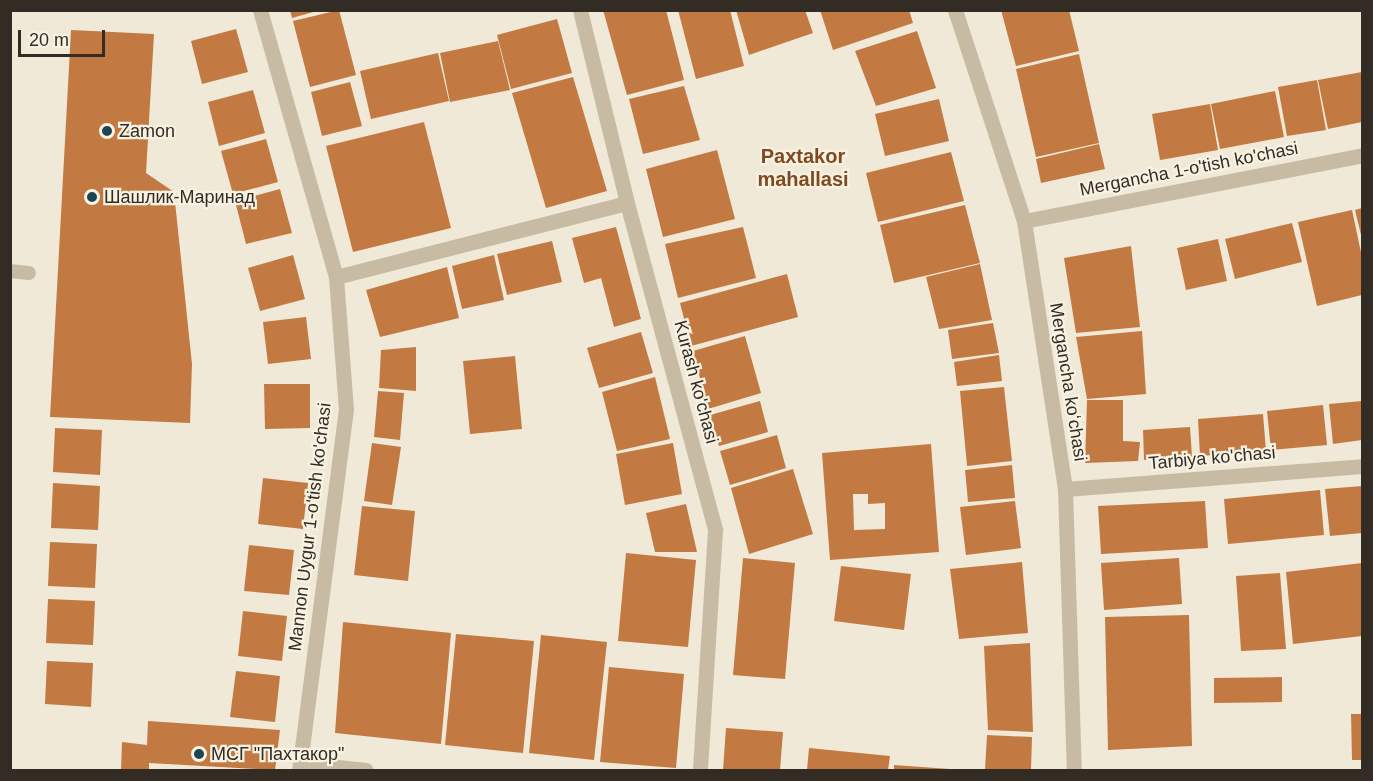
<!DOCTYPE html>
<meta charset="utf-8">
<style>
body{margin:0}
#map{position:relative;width:1373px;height:781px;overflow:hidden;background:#f0e9d7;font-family:Arial,sans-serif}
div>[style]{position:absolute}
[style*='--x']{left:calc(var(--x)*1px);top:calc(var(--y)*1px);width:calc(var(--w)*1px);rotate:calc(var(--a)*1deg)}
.building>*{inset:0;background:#c37a42}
.lane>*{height:14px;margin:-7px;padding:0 7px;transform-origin:7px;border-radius:7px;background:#c7bba4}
.street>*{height:15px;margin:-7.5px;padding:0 7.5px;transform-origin:7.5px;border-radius:7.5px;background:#c7bba4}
.dots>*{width:16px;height:16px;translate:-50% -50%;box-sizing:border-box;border:3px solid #f8f2e3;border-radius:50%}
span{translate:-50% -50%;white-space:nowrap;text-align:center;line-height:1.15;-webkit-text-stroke:4.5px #f8f2e3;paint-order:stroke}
.poi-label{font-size:18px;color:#332c25}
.left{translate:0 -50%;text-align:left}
.street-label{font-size:18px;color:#332c25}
.neighbourhood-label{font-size:20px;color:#7f4a21;font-weight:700}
.frame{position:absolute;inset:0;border:12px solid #332c25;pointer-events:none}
.scale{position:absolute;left:18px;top:30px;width:87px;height:27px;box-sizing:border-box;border:3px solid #332c25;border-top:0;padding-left:8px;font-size:18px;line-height:21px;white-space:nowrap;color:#332c25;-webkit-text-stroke:4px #f8f2e3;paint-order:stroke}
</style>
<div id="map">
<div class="building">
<div style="clip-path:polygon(290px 10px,316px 10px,317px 11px,292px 18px)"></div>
<div style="clip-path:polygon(339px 10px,356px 75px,310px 87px,293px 21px)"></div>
<div style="clip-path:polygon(603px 10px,666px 10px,684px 80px,627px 95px)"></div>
<div style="clip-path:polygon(678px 10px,730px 10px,744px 66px,696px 79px)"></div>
<div style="clip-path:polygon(736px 10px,805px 10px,813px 33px,749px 55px)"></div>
<div style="clip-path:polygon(820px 10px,909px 10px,913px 23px,833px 50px)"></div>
<div style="clip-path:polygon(1001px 10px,1069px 10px,1079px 51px,1016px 66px)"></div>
<div style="clip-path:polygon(557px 19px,572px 73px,511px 89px,497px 35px)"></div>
<div style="clip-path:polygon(236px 29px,248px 72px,202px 84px,191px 41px)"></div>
<div style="clip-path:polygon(71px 30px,154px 34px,146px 173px,174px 192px,192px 364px,190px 423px,50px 417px)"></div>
<div style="clip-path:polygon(917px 31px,936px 88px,876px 106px,855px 51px)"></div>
<div style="clip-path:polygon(498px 41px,510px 90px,450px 102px,440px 53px)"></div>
<div style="clip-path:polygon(438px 53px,449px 101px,371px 119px,360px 71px)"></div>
<div style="clip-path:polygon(1079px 54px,1099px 143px,1036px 157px,1016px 69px)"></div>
<div style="clip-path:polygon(1362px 72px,1362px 122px,1328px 129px,1318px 80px)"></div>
<div style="clip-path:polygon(573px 77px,607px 191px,546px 208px,512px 93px)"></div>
<div style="clip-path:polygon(1317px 80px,1326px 130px,1287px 136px,1278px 87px)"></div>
<div style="clip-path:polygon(350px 82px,362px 126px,322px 136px,311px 92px)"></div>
<div style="clip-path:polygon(684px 86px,700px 140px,643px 154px,629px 99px)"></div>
<div style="clip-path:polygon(253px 90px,265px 133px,219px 146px,208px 102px)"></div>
<div style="clip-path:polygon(1275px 91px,1284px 137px,1220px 149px,1211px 104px)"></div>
<div style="clip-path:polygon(939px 99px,949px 141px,885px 156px,875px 114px)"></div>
<div style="clip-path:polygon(1210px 104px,1218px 150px,1160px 160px,1152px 114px)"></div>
<div style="clip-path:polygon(424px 122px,451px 228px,353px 252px,326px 146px)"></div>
<div style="clip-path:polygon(266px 139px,278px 182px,233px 194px,221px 151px)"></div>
<div style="clip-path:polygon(1099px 144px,1105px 169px,1041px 183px,1036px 159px)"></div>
<div style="clip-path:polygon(717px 150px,735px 219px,663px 237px,646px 169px)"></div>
<div style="clip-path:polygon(951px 152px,964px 201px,878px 222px,866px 173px)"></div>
<div style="clip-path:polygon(280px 189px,292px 233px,246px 244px,235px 201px)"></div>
<div style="clip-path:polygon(965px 205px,980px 263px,894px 283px,880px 225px)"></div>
<div style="clip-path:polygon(1362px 208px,1362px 239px,1355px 210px)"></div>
<div style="clip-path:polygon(1352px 210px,1362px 257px,1362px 295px,1317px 306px,1298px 222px)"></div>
<div style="clip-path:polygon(1292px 223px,1302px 262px,1235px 279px,1225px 239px)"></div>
<div style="clip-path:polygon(616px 227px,641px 319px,614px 327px,601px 278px,584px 283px,572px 238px)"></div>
<div style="clip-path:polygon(743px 227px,756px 278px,678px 298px,665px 244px)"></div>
<div style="clip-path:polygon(1218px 239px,1227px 281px,1186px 290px,1177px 248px)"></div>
<div style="clip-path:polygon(552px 241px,562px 282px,507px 295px,497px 254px)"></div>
<div style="clip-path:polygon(1131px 246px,1140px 327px,1076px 333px,1064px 258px)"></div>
<div style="clip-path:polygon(293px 255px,305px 299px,260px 311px,248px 268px)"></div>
<div style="clip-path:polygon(494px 255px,504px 300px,462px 309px,452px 266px)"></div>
<div style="clip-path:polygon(980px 264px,992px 320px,939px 329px,926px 277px)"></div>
<div style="clip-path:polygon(447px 267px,459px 318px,380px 337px,366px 290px)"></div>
<div style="clip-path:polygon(787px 274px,798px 317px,691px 346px,680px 303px)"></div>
<div style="clip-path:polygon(306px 317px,311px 359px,268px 364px,263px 322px)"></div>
<div style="clip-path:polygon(993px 323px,999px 353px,952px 359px,948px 330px)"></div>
<div style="clip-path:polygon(1142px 331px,1146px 394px,1087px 399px,1076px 337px)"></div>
<div style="clip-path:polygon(641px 332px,653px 373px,599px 388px,587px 348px)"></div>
<div style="clip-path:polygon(745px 336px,761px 393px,708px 409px,693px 351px)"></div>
<div style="clip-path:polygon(416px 347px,416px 391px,379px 388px,381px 350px)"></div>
<div style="clip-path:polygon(999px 355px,1002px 381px,957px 386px,954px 362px)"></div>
<div style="clip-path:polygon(515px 356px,522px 429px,470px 434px,463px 361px)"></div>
<div style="clip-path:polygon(655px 377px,670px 439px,617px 451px,602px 392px)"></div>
<div style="clip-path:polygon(264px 384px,310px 384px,310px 428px,265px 429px)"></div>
<div style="clip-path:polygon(1004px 387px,1012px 461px,967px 466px,960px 391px)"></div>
<div style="clip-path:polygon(378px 391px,404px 393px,400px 440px,374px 437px)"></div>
<div style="clip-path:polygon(1087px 400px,1123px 400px,1123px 441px,1140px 442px,1138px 461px,1085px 463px)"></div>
<div style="clip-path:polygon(760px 401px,768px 432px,719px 446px,710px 415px)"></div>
<div style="clip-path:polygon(1362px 401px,1362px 440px,1333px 444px,1329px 404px)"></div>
<div style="clip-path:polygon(1323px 405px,1327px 445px,1271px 450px,1267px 411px)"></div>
<div style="clip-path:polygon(1263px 414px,1266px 451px,1200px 456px,1198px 419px)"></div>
<div style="clip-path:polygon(1190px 427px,1192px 457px,1144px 460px,1143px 430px)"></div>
<div style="clip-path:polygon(55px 428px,102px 430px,100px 475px,53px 472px)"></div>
<div style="clip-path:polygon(777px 435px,786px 468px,730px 485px,720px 451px)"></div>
<div style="clip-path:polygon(372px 443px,401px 447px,392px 505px,364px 501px)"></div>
<div style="clip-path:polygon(673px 443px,682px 494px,625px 505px,616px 454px)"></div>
<div style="clip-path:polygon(evenodd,931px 444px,939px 552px,830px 560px,822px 453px,931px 444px,853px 494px,868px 494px,868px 504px,885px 503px,885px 529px,854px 530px,853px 494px)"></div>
<div style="clip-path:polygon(1012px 465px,1015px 498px,968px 502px,965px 470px)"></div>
<div style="clip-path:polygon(793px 469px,813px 534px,749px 554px,731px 488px)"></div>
<div style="clip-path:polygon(263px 478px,308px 483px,303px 529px,258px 524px)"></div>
<div style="clip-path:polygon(53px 483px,100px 486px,98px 530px,51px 528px)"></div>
<div style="clip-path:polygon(1362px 486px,1362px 533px,1330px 536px,1325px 489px)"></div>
<div style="clip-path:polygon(1320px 490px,1324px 535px,1228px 544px,1224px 499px)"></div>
<div style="clip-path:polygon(1015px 501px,1021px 548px,966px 555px,960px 507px)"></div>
<div style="clip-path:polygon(1205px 501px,1208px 548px,1101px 554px,1098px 506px)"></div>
<div style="clip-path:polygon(686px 504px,697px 552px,655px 552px,646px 513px)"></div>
<div style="clip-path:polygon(362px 506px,415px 511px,408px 581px,354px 575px)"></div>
<div style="clip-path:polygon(50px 542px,97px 544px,95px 588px,48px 586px)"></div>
<div style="clip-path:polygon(249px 545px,294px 550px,289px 595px,244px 591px)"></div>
<div style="clip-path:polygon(626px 553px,696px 560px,688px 647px,618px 641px)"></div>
<div style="clip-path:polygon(743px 558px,795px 563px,785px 679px,733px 675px)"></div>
<div style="clip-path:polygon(1179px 558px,1182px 604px,1104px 610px,1101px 563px)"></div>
<div style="clip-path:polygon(1022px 562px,1028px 633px,959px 639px,950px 569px)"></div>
<div style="clip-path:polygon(1362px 563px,1362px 636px,1293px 644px,1286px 572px)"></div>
<div style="clip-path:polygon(841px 566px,911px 574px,904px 630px,834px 621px)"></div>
<div style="clip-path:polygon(1280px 573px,1286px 649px,1241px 651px,1236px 576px)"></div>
<div style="clip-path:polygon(48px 599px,95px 601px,93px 645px,46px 643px)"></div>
<div style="clip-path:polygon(243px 611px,287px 616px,282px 661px,238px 656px)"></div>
<div style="clip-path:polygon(1189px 615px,1192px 746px,1108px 750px,1105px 617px)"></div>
<div style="clip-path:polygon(343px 622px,451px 633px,441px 744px,335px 733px)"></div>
<div style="clip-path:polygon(456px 634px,534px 641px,523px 753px,445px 745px)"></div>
<div style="clip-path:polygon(541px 635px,607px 642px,594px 760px,529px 753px)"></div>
<div style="clip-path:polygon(1030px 643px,1033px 732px,988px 730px,984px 646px)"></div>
<div style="clip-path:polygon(47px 661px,93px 663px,91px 707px,45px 704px)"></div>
<div style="clip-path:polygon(609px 667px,684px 674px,676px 768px,600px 762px)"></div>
<div style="clip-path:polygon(236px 671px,280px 676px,275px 722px,230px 717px)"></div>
<div style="clip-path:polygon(1282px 677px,1282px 702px,1214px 703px,1214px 678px)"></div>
<div style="clip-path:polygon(1351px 714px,1362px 714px,1362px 760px,1352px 760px)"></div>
<div style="clip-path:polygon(148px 721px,280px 730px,275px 770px,149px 763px,149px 770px,121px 770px,122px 742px,147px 745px)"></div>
<div style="clip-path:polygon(726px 728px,783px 732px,780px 770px,723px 770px)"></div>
<div style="clip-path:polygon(987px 735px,1032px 737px,1031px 770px,985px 770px)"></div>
<div style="clip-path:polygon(809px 748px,890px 756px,888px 770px,807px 770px)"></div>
<div style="clip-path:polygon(894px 765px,950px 769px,950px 770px,894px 770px)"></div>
</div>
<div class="lane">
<div style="--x:10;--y:271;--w:19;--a:6"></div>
</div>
<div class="street">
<div style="--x:260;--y:10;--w:278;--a:74.1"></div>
<div style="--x:336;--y:277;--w:132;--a:85.7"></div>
<div style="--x:346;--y:409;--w:364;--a:97.4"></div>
<div style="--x:580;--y:10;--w:199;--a:76.3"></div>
<div style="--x:627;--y:203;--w:339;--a:74.9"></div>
<div style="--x:715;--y:530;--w:240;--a:93.6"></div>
<div style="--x:955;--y:10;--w:222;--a:71.9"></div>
<div style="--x:1024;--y:221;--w:271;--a:81.3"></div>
<div style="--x:1065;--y:489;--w:281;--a:88.2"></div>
<div style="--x:1024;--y:221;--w:344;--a:-11"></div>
<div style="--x:336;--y:277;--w:300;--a:-14.3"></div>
<div style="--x:1065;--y:489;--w:298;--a:-4.4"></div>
<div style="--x:300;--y:763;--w:66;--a:6.1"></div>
</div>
<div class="dots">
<div style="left:107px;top:131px;background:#1c4553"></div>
<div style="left:92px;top:197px;background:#1c4553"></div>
<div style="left:199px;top:754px;background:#1c4553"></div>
</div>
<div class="poi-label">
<span class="left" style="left:119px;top:131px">Zamon</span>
<span class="left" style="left:104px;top:197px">Шашлик-Маринад</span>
<span class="left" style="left:211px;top:754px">МСГ "Пахтакор"</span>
</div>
<div class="street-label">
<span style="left:1189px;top:169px;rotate:-11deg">Mergancha 1-o'tish ko'chasi</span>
<span style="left:696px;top:382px;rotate:75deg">Kurash ko'chasi</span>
<span style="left:1068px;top:382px;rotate:81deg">Mergancha koʻchasi</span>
<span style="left:1212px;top:458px;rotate:-5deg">Tarbiya ko'chasi</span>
<span style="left:310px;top:527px;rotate:-83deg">Mannon Uygur 1-o'tish ko'chasi</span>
</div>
<div class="neighbourhood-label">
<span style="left:803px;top:168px">Paxtakor<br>mahallasi</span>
</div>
<div class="frame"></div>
<div class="scale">20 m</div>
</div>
